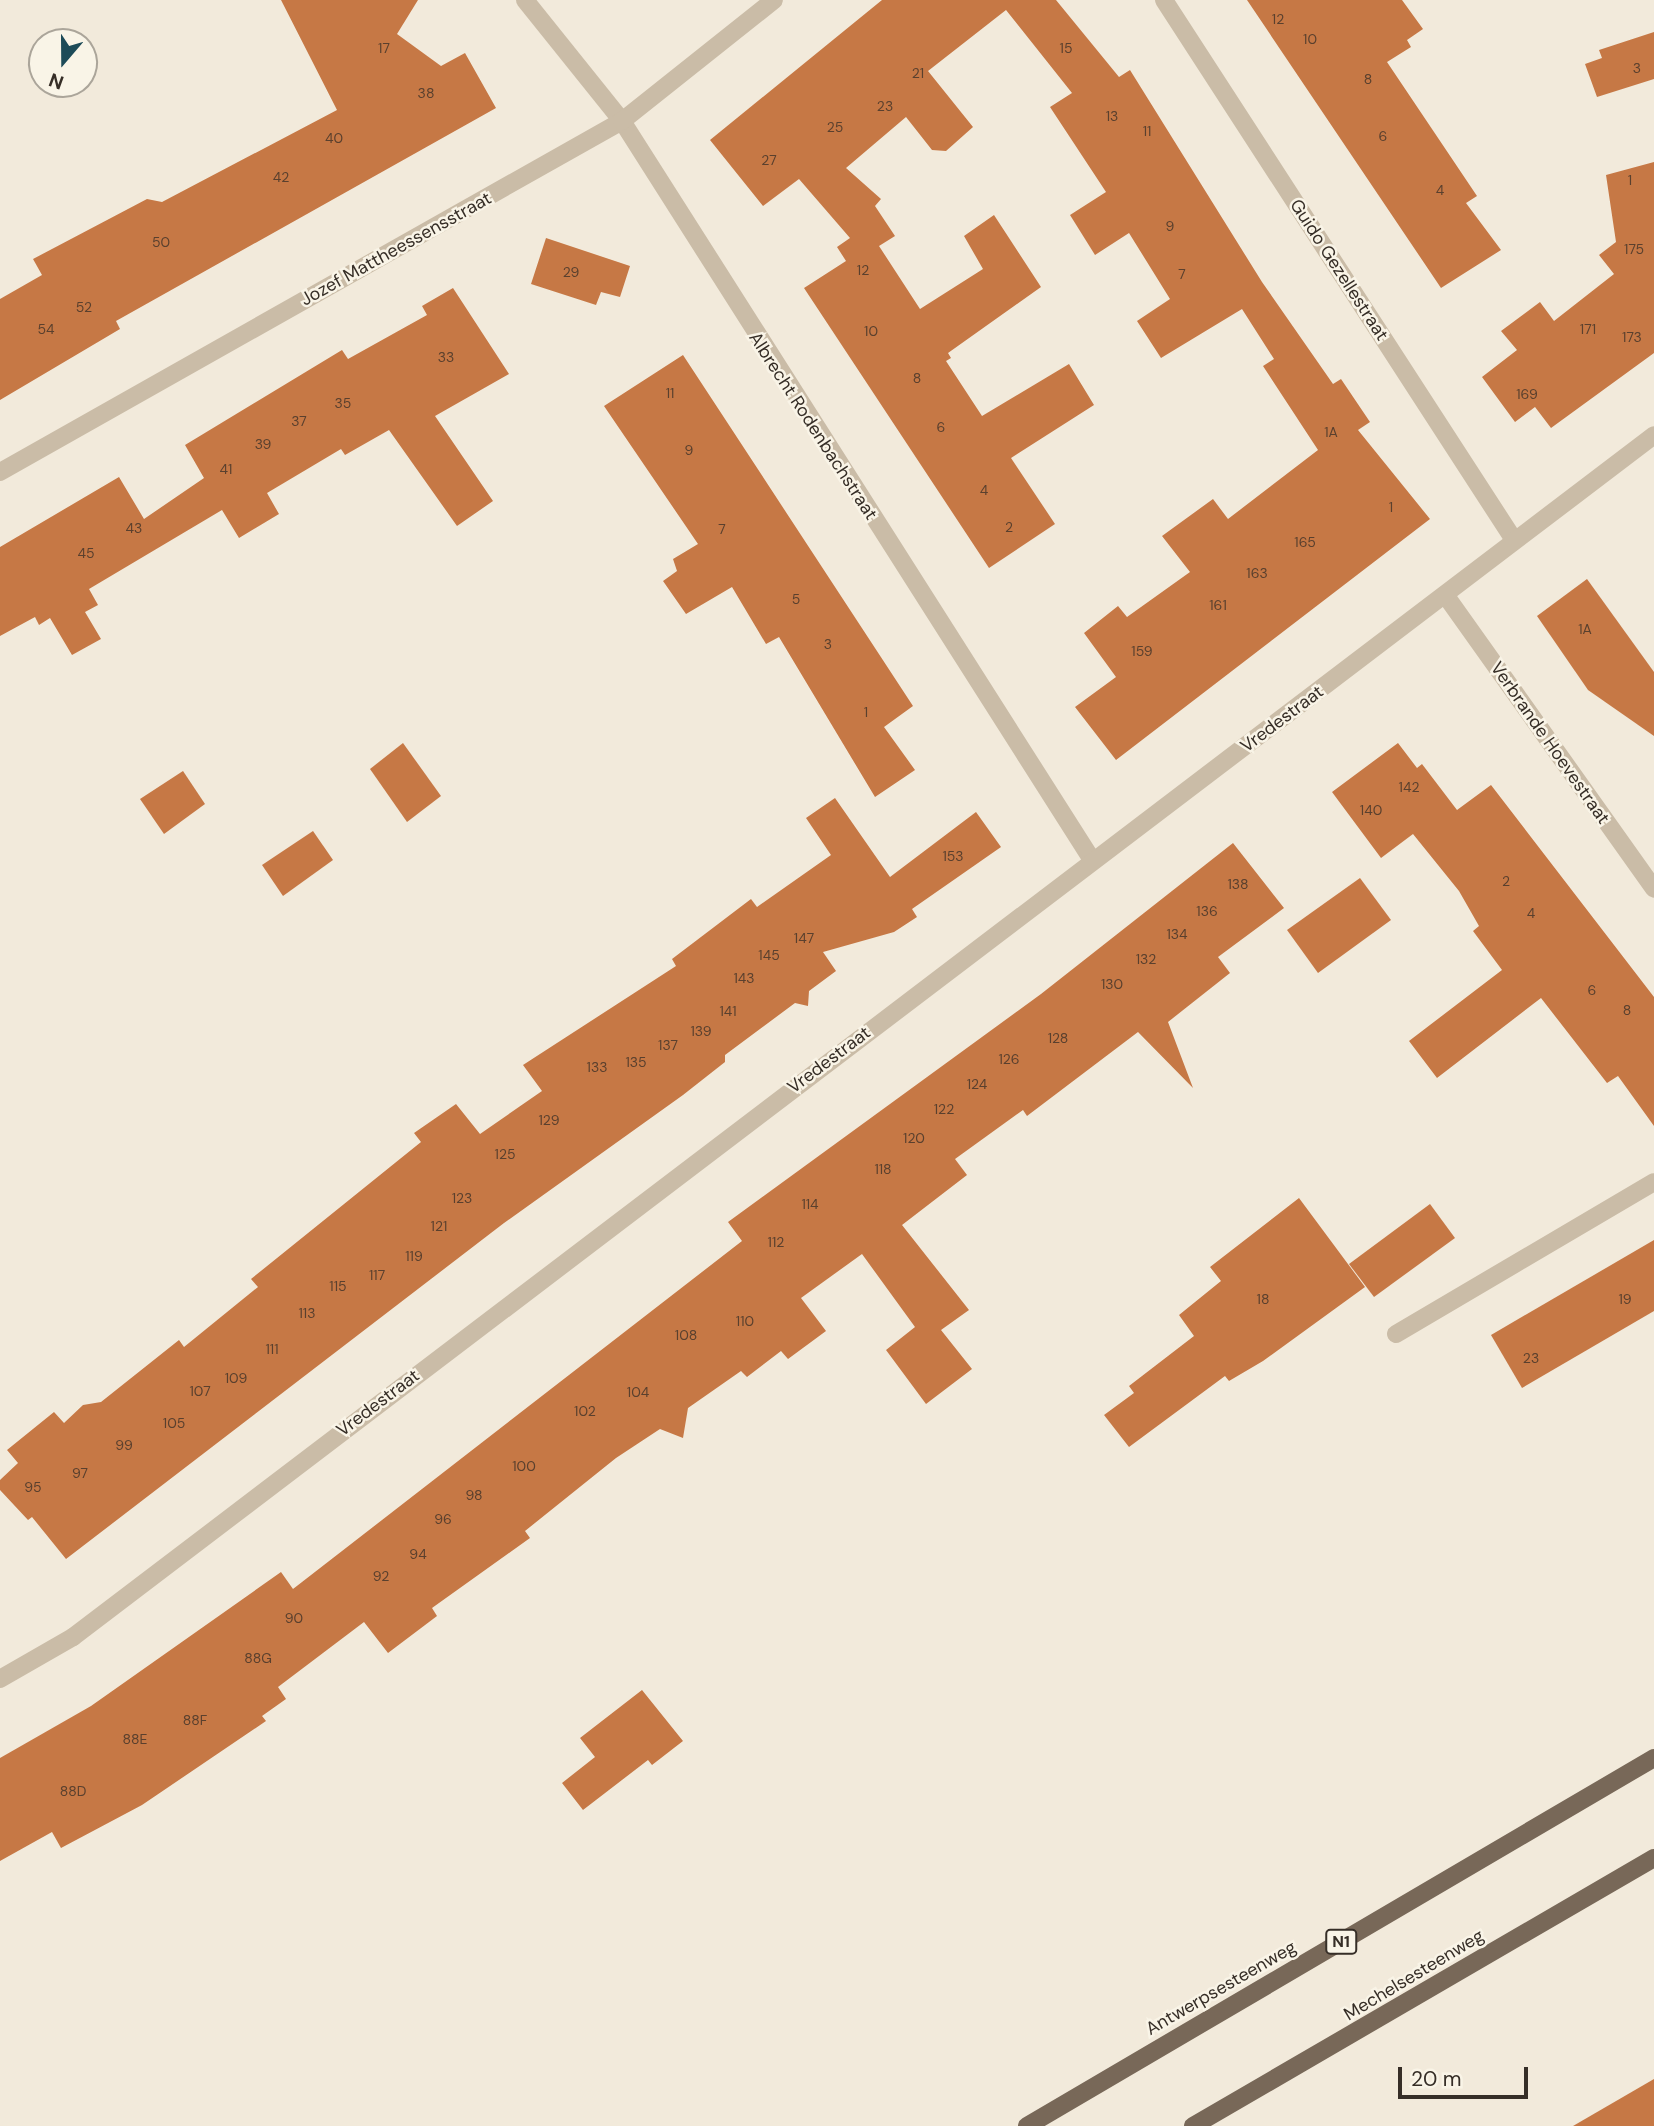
<!DOCTYPE html>
<style>
body{margin:0}
#map{position:relative;width:1654px;height:2126px;overflow:hidden;background:#f2eadb;font-family:"DM Sans",sans-serif}
div>[style]{position:absolute}
[style*='--x']{left:calc(var(--x)*1px);top:calc(var(--y)*1px);width:calc(var(--w)*1px);rotate:calc(var(--a)*1deg)}
.building>*{inset:0;background:#c67845}
.street>*{height:18px;margin:-9px;padding:0 9px;transform-origin:9px;border-radius:9px;background:#cabca7}
.primary>*{height:18px;margin:-9px;padding:0 9px;transform-origin:9px;border-radius:9px;background:#786858}
span{translate:-50% -50%;white-space:nowrap;text-align:center;line-height:1.15;-webkit-text-stroke:5px #f9f4e7;paint-order:stroke}
.number-label{font-size:14px;color:#5a402e}
.number-label span{-webkit-text-stroke-width:0}
.shield-label span{padding:2px 5px;background:#f9f4e7;border:2px solid;border-radius:5px;-webkit-text-stroke-width:0}
.shield-label{font-size:16px;color:#362e27;font-weight:700}
.street-label{font-size:18px;color:#362e27}
.north{position:absolute;left:28px;top:28px;width:70px;height:70px;box-sizing:border-box;background:#f9f4e7;border:2px solid #aba59a;border-radius:50%;rotate:200deg;font-size:19px;font-weight:700;line-height:28px;text-align:center;color:#362e27}
.north::after{content:'';display:block;margin:auto;width:24px;height:32px;background:#1d4b58;clip-path:polygon(50% 0,100% 100%,50% 72%,0 100%)}
.scale{position:absolute;left:1398px;top:2067px;width:130px;height:32px;box-sizing:border-box;border:4px solid #362e27;border-top:0;padding-left:9px;font-size:21px;line-height:24px;white-space:nowrap;color:#362e27;-webkit-text-stroke:5px #f9f4e7;paint-order:stroke}
</style>
<div id="map">
<div class="building">
<div style="clip-path:polygon(281px 0,418px 0,397px 34px,441px 66px,465px 53px,496px 108px,116px 321px,120px 329px,0 400px,0 299px,42px 275px,33px 259px,147px 199px,162px 202px,337px 110px)"></div>
<div style="clip-path:polygon(882px 0,1056px 0,1119px 77px,1130px 70px,1262px 282px,1333px 384px,1341px 379px,1370px 422px,1358px 430px,1430px 519px,1116px 760px,1075px 707px,1116px 677px,1084px 633px,1118px 606px,1127px 617px,1190px 572px,1162px 536px,1213px 499px,1228px 519px,1318px 450px,1263px 366px,1274px 359px,1242px 309px,1161px 358px,1137px 321px,1170px 299px,1129px 233px,1095px 255px,1070px 215px,1106px 192px,1050px 107px,1072px 93px,1006px 10px,928px 71px,973px 127px,946px 151px,932px 150px,906px 117px,846px 168px,881px 199px,875px 206px,895px 236px,879px 246px,920px 309px,983px 269px,964px 236px,994px 215px,1041px 287px,948px 353px,951px 358px,946px 361px,982px 416px,1069px 364px,1094px 405px,1011px 458px,1055px 524px,989px 568px,804px 288px,846px 261px,837px 247px,850px 238px,799px 179px,763px 206px,710px 140px)"></div>
<div style="clip-path:polygon(1247px 0,1402px 0,1423px 29px,1407px 40px,1411px 47px,1387px 62px,1477px 196px,1466px 203px,1501px 250px,1441px 288px)"></div>
<div style="clip-path:polygon(1654px 32px,1654px 79px,1597px 97px,1585px 64px,1602px 58px,1599px 50px)"></div>
<div style="clip-path:polygon(1654px 162px,1654px 353px,1551px 428px,1535px 407px,1515px 422px,1482px 377px,1517px 350px,1501px 331px,1540px 302px,1554px 321px,1614px 274px,1599px 255px,1616px 242px,1606px 175px)"></div>
<div style="clip-path:polygon(546px 238px,630px 266px,620px 297px,601px 292px,596px 305px,531px 284px)"></div>
<div style="clip-path:polygon(453px 288px,509px 374px,435px 416px,493px 501px,457px 526px,389px 430px,345px 455px,341px 449px,267px 493px,279px 514px,239px 538px,222px 510px,89px 589px,98px 605px,85px 612px,101px 639px,72px 655px,50px 618px,39px 625px,35px 617px,0 636px,0 547px,119px 477px,144px 519px,204px 478px,185px 445px,342px 350px,348px 359px,427px 315px,422px 306px)"></div>
<div style="clip-path:polygon(683px 355px,913px 706px,884px 727px,915px 770px,875px 797px,779px 637px,766px 644px,732px 587px,686px 614px,663px 581px,677px 571px,673px 559px,698px 544px,604px 406px)"></div>
<div style="clip-path:polygon(1587px 579px,1654px 672px,1654px 736px,1588px 690px,1537px 616px)"></div>
<div style="clip-path:polygon(403px 743px,441px 796px,407px 822px,370px 769px)"></div>
<div style="clip-path:polygon(1398px 743px,1417px 768px,1422px 764px,1457px 810px,1491px 785px,1654px 997px,1654px 1126px,1618px 1076px,1607px 1083px,1541px 998px,1437px 1078px,1409px 1041px,1502px 970px,1473px 931px,1479px 926px,1459px 891px,1413px 834px,1381px 858px,1332px 792px)"></div>
<div style="clip-path:polygon(183px 771px,205px 804px,164px 834px,140px 799px)"></div>
<div style="clip-path:polygon(835px 798px,890px 877px,976px 812px,1001px 847px,912px 909px,917px 917px,894px 932px,823px 952px,836px 971px,809px 991px,808px 1006px,795px 1003px,725px 1055px,725px 1062px,683px 1095px,504px 1223px,66px 1559px,32px 1517px,28px 1520px,0 1490px,0 1480px,18px 1463px,7px 1450px,54px 1412px,64px 1423px,83px 1405px,101px 1402px,179px 1340px,184px 1347px,258px 1287px,251px 1279px,421px 1142px,414px 1133px,456px 1104px,480px 1134px,542px 1091px,523px 1065px,676px 966px,672px 959px,751px 899px,757px 907px,831px 855px,806px 818px)"></div>
<div style="clip-path:polygon(313px 831px,333px 860px,283px 896px,262px 865px)"></div>
<div style="clip-path:polygon(1233px 843px,1284px 908px,1218px 957px,1230px 973px,1168px 1022px,1193px 1088px,1138px 1032px,1027px 1116px,1023px 1110px,955px 1159px,967px 1175px,902px 1225px,969px 1310px,941px 1330px,972px 1369px,926px 1404px,886px 1350px,915px 1327px,862px 1254px,801px 1298px,826px 1331px,788px 1359px,781px 1351px,747px 1377px,741px 1371px,688px 1408px,683px 1438px,660px 1429px,616px 1458px,525px 1531px,530px 1538px,432px 1608px,437px 1616px,388px 1653px,364px 1622px,278px 1687px,286px 1699px,262px 1716px,266px 1721px,142px 1805px,61px 1848px,52px 1832px,0 1861px,0 1758px,91px 1706px,281px 1572px,293px 1589px,742px 1241px,728px 1222px,1041px 994px)"></div>
<div style="clip-path:polygon(1360px 878px,1391px 920px,1318px 973px,1287px 930px)"></div>
<div style="clip-path:polygon(1299px 1198px,1365px 1287px,1263px 1361px,1229px 1381px,1225px 1376px,1129px 1447px,1104px 1415px,1134px 1393px,1129px 1386px,1194px 1336px,1179px 1315px,1221px 1281px,1210px 1267px)"></div>
<div style="clip-path:polygon(1430px 1204px,1455px 1238px,1374px 1297px,1349px 1264px)"></div>
<div style="clip-path:polygon(1654px 1240px,1654px 1311px,1522px 1388px,1491px 1335px)"></div>
<div style="clip-path:polygon(642px 1690px,683px 1741px,652px 1765px,648px 1760px,583px 1810px,562px 1783px,595px 1757px,580px 1738px)"></div>
<div style="clip-path:polygon(1654px 2079px,1654px 2126px,1573px 2126px)"></div>
</div>
<div class="street">
<div style="--x:525;--y:0;--w:155;--a:51.3"></div>
<div style="--x:622;--y:121;--w:876;--a:57.54"></div>
<div style="--x:1164;--y:0;--w:644;--a:57.05"></div>
<div style="--x:0;--y:472;--w:714;--a:-29.44"></div>
<div style="--x:622;--y:121;--w:194;--a:-38.5"></div>
<div style="--x:1446;--y:596;--w:359;--a:54.6"></div>
<div style="--x:1396;--y:1334;--w:299;--a:-30.5"></div>
<div style="--x:0;--y:1679;--w:84;--a:-29.9"></div>
<div style="--x:73;--y:1637;--w:1986;--a:-37.24"></div>
</div>
<div class="primary">
<div style="--x:1027;--y:2126;--w:727;--a:-30.41"></div>
<div style="--x:1193;--y:2126;--w:533;--a:-30.17"></div>
</div>
<div class="number-label">
<span style="left:1278px;top:19px">12</span>
<span style="left:1310px;top:39px">10</span>
<span style="left:384px;top:48px">17</span>
<span style="left:1066px;top:48px">15</span>
<span style="left:1637px;top:68px">3</span>
<span style="left:918px;top:73px">21</span>
<span style="left:1368px;top:79px">8</span>
<span style="left:426px;top:93px">38</span>
<span style="left:885px;top:106px">23</span>
<span style="left:1112px;top:116px">13</span>
<span style="left:835px;top:127px">25</span>
<span style="left:1147px;top:131px">11</span>
<span style="left:1383px;top:136px">6</span>
<span style="left:334px;top:138px">40</span>
<span style="left:769px;top:160px">27</span>
<span style="left:281px;top:177px">42</span>
<span style="left:1630px;top:180px">1</span>
<span style="left:1440px;top:190px">4</span>
<span style="left:1170px;top:226px">9</span>
<span style="left:161px;top:242px">50</span>
<span style="left:1634px;top:249px">175</span>
<span style="left:863px;top:270px">12</span>
<span style="left:571px;top:272px">29</span>
<span style="left:1182px;top:274px">7</span>
<span style="left:84px;top:307px">52</span>
<span style="left:46px;top:329px">54</span>
<span style="left:1588px;top:329px">171</span>
<span style="left:871px;top:331px">10</span>
<span style="left:1632px;top:337px">173</span>
<span style="left:446px;top:357px">33</span>
<span style="left:917px;top:378px">8</span>
<span style="left:670px;top:393px">11</span>
<span style="left:1527px;top:394px">169</span>
<span style="left:343px;top:403px">35</span>
<span style="left:299px;top:421px">37</span>
<span style="left:941px;top:427px">6</span>
<span style="left:1331px;top:432px">1A</span>
<span style="left:263px;top:444px">39</span>
<span style="left:689px;top:450px">9</span>
<span style="left:226px;top:469px">41</span>
<span style="left:984px;top:490px">4</span>
<span style="left:1391px;top:507px">1</span>
<span style="left:1009px;top:527px">2</span>
<span style="left:134px;top:528px">43</span>
<span style="left:722px;top:529px">7</span>
<span style="left:1305px;top:542px">165</span>
<span style="left:86px;top:553px">45</span>
<span style="left:1257px;top:573px">163</span>
<span style="left:796px;top:599px">5</span>
<span style="left:1218px;top:605px">161</span>
<span style="left:1585px;top:629px">1A</span>
<span style="left:828px;top:644px">3</span>
<span style="left:1142px;top:651px">159</span>
<span style="left:866px;top:712px">1</span>
<span style="left:1409px;top:787px">142</span>
<span style="left:1371px;top:810px">140</span>
<span style="left:953px;top:856px">153</span>
<span style="left:1506px;top:881px">2</span>
<span style="left:1238px;top:884px">138</span>
<span style="left:1207px;top:911px">136</span>
<span style="left:1531px;top:913px">4</span>
<span style="left:1177px;top:934px">134</span>
<span style="left:804px;top:938px">147</span>
<span style="left:769px;top:955px">145</span>
<span style="left:1146px;top:959px">132</span>
<span style="left:744px;top:978px">143</span>
<span style="left:1112px;top:984px">130</span>
<span style="left:1592px;top:990px">6</span>
<span style="left:1627px;top:1010px">8</span>
<span style="left:728px;top:1011px">141</span>
<span style="left:701px;top:1031px">139</span>
<span style="left:1058px;top:1038px">128</span>
<span style="left:668px;top:1045px">137</span>
<span style="left:1009px;top:1059px">126</span>
<span style="left:636px;top:1062px">135</span>
<span style="left:597px;top:1067px">133</span>
<span style="left:977px;top:1084px">124</span>
<span style="left:944px;top:1109px">122</span>
<span style="left:549px;top:1120px">129</span>
<span style="left:914px;top:1138px">120</span>
<span style="left:505px;top:1154px">125</span>
<span style="left:883px;top:1169px">118</span>
<span style="left:462px;top:1198px">123</span>
<span style="left:810px;top:1204px">114</span>
<span style="left:439px;top:1226px">121</span>
<span style="left:776px;top:1242px">112</span>
<span style="left:414px;top:1256px">119</span>
<span style="left:377px;top:1275px">117</span>
<span style="left:338px;top:1286px">115</span>
<span style="left:1263px;top:1299px">18</span>
<span style="left:1625px;top:1299px">19</span>
<span style="left:307px;top:1313px">113</span>
<span style="left:745px;top:1321px">110</span>
<span style="left:686px;top:1335px">108</span>
<span style="left:272px;top:1349px">111</span>
<span style="left:1531px;top:1358px">23</span>
<span style="left:236px;top:1378px">109</span>
<span style="left:200px;top:1391px">107</span>
<span style="left:638px;top:1392px">104</span>
<span style="left:585px;top:1411px">102</span>
<span style="left:174px;top:1423px">105</span>
<span style="left:124px;top:1445px">99</span>
<span style="left:524px;top:1466px">100</span>
<span style="left:80px;top:1473px">97</span>
<span style="left:33px;top:1487px">95</span>
<span style="left:474px;top:1495px">98</span>
<span style="left:443px;top:1519px">96</span>
<span style="left:418px;top:1554px">94</span>
<span style="left:381px;top:1576px">92</span>
<span style="left:294px;top:1618px">90</span>
<span style="left:258px;top:1658px">88G</span>
<span style="left:195px;top:1720px">88F</span>
<span style="left:135px;top:1739px">88E</span>
<span style="left:73px;top:1791px">88D</span>
</div>
<div class="shield-label">
<span style="left:1341px;top:1942px">N1</span>
</div>
<div class="street-label">
<span style="left:396px;top:249px;rotate:-29deg">Jozef Mattheessensstraat</span>
<span style="left:1339px;top:270px;rotate:57deg">Guido Gezellestraat</span>
<span style="left:813px;top:426px;rotate:57deg">Albrecht Rodenbachstraat</span>
<span style="left:1282px;top:719px;rotate:-37deg">Vredestraat</span>
<span style="left:1550px;top:743px;rotate:55deg">Verbrande Hoevestraat</span>
<span style="left:829px;top:1060px;rotate:-37deg">Vredestraat</span>
<span style="left:378px;top:1403px;rotate:-37deg">Vredestraat</span>
<span style="left:1414px;top:1975px;rotate:-31deg">Mechelsesteenweg</span>
<span style="left:1221px;top:1988px;rotate:-30deg">Antwerpsesteenweg</span>
</div>
<div class="north">N</div>
<div class="scale">20 m</div>
</div>
